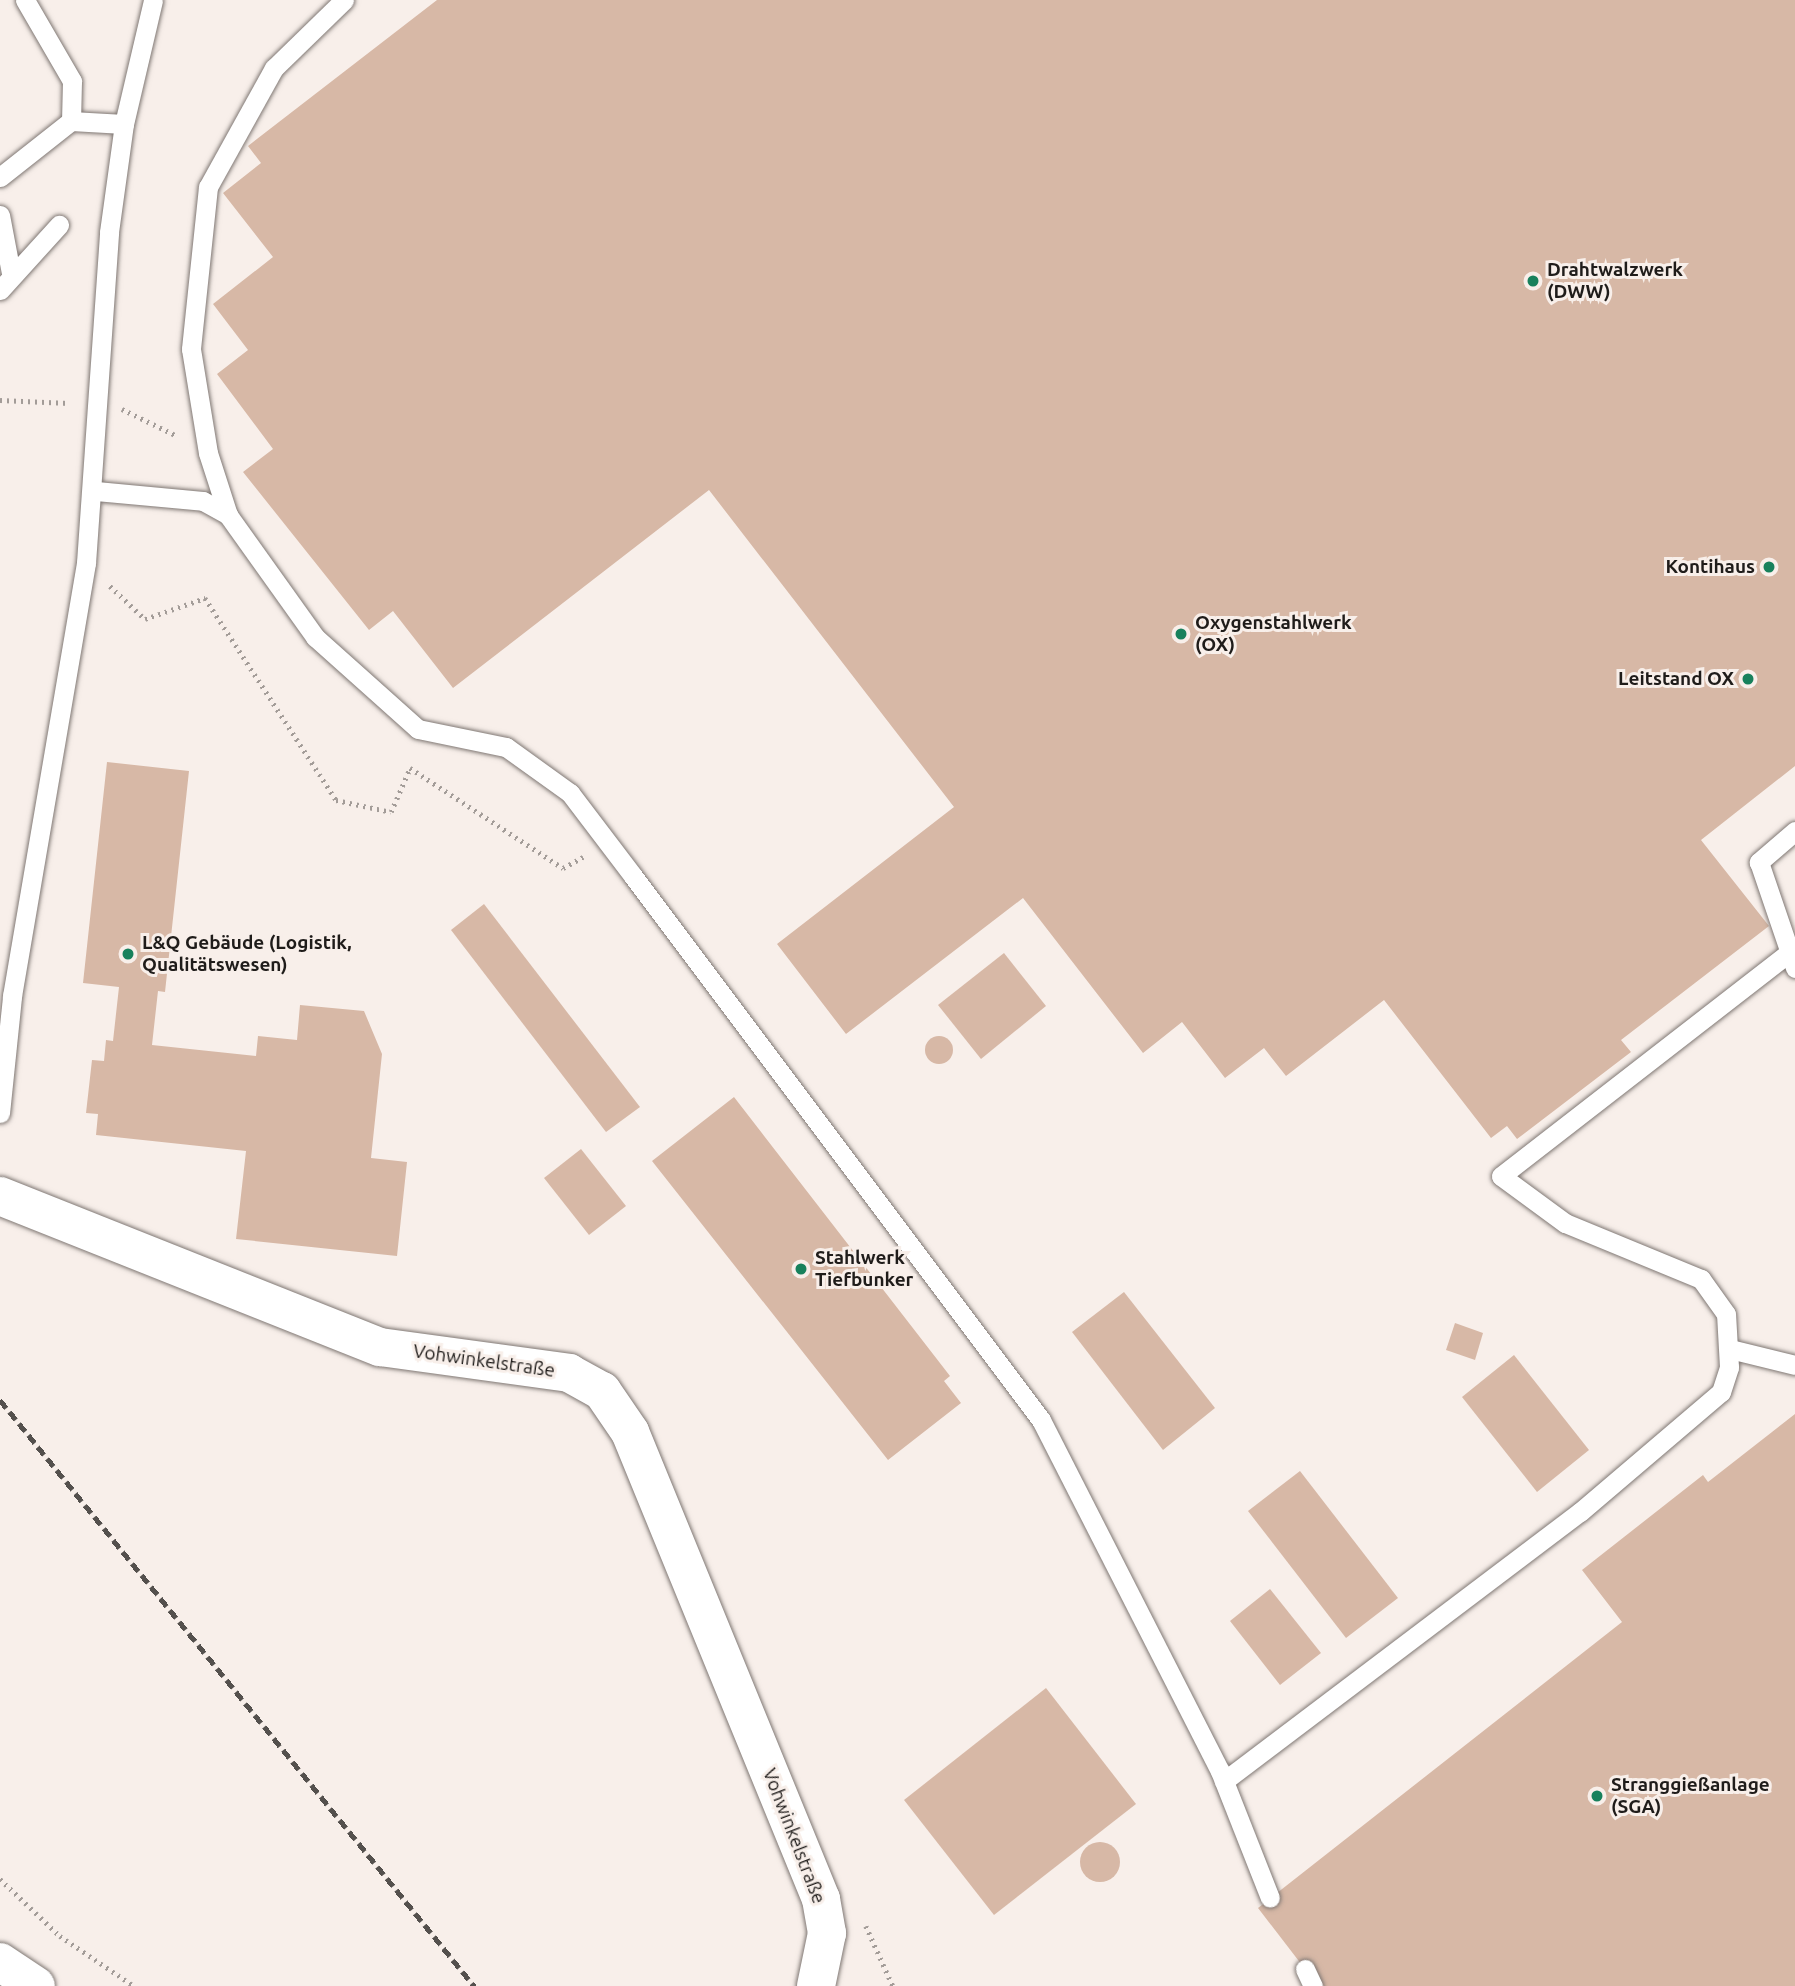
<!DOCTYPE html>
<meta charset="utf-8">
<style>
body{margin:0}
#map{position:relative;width:1795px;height:1986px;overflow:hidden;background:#f8efea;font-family:Ubuntu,sans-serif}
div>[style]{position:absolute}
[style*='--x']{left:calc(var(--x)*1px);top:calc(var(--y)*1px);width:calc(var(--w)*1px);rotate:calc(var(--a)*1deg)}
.building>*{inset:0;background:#d7b8a6}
.round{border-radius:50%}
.path>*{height:4.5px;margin-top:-2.25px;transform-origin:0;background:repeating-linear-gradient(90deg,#a39c98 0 2px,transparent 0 7px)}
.roads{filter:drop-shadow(0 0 2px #7f7773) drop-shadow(0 0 2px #7f7773)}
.lane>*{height:19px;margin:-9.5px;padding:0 9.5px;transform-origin:9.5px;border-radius:9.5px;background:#fff}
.street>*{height:38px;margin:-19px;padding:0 19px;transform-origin:19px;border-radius:19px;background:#fff}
.secondary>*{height:38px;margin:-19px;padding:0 19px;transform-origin:19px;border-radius:19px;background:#fff}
.rail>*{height:5px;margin-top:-2.5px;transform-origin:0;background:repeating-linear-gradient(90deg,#54504d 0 10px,transparent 0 15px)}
.dots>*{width:19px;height:19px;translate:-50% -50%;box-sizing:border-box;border:4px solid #f8efea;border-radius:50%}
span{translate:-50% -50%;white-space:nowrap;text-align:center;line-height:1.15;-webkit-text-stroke:6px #f8efea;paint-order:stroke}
.poi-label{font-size:19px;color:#1f1c1a;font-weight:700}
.left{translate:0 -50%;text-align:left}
.right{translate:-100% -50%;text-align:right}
.street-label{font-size:19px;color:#1f1c1a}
</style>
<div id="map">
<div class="building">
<div style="clip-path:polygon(437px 0,1795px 0,1795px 766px,1701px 840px,1769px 926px,1621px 1040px,1631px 1052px,1517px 1139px,1507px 1126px,1491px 1138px,1384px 1000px,1286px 1076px,1264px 1048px,1225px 1078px,1182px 1022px,1143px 1053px,1023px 898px,846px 1034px,777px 944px,954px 807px,709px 490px,453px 688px,393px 611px,369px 630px,243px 472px,273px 449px,217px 374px,248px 350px,213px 304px,273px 257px,223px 193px,261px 163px,248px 146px)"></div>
<div style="clip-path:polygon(107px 762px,189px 771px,165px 992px,158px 991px,152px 1045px,256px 1056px,258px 1036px,297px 1040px,300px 1005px,364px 1011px,382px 1054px,371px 1158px,407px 1162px,397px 1256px,236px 1239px,246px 1151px,96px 1135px,98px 1114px,86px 1113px,92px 1060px,104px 1061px,106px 1040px,113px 1041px,119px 987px,83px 983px)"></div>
<div style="clip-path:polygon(484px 904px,640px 1107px,606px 1132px,451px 930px)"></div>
<div style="clip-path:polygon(1004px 953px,1046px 1006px,981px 1059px,938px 1005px)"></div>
<div class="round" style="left:925px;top:1036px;width:28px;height:28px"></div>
<div style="clip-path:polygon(734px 1097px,950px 1376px,944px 1381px,961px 1403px,888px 1460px,652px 1161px)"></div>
<div style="clip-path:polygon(581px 1149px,626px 1206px,589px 1235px,544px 1178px)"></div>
<div style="clip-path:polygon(1124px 1292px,1215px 1408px,1163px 1450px,1072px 1332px)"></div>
<div style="clip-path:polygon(1455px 1323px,1483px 1333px,1475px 1360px,1446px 1350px)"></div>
<div style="clip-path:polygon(1514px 1355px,1589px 1450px,1537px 1492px,1462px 1397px)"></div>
<div style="clip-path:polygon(1795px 1414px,1795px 1986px,1318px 1986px,1258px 1908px,1622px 1622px,1582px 1570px,1703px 1475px,1708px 1482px)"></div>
<div style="clip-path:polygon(1300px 1471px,1398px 1598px,1346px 1638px,1248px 1511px)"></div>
<div style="clip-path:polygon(1270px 1589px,1321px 1653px,1280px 1685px,1230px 1621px)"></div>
<div style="clip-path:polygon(1046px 1688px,1136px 1804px,994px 1915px,904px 1800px)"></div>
<div class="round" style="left:1080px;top:1842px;width:40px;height:40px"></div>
</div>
<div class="path">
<div style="--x:0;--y:400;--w:69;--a:2.5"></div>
<div style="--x:122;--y:409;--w:61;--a:26.1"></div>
<div style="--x:110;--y:586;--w:48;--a:43.3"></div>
<div style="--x:145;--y:619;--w:64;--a:-19.3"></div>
<div style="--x:205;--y:598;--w:241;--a:57"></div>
<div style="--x:336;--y:800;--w:56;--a:12.3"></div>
<div style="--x:391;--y:812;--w:48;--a:-66.6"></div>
<div style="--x:410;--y:768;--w:183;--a:33.2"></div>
<div style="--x:563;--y:868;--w:23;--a:-29"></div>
<div style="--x:0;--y:1879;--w:83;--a:43.5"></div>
<div style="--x:60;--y:1936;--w:89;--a:34"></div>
<div style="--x:866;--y:1926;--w:66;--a:65.8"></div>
</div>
<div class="roads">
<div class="lane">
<div style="--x:25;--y:0;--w:94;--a:59.9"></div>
<div style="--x:72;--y:81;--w:40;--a:91.4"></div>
<div style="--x:344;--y:0;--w:98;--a:135.8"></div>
<div style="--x:274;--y:68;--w:136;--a:119"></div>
<div style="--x:208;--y:187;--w:163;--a:96"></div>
<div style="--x:191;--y:349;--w:105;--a:80.7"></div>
<div style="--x:208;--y:453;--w:65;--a:72.1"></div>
<div style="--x:228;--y:515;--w:150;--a:54.5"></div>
<div style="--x:315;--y:637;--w:138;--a:41.8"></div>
<div style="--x:418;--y:729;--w:90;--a:11.6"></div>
<div style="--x:506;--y:747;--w:79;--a:35.7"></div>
<div style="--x:570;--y:793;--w:104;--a:52.8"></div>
<div style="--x:633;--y:876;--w:680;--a:53.13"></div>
<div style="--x:1041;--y:1420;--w:394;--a:63"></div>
<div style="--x:1220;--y:1771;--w:136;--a:68.5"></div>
<div style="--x:0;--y:177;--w:90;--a:-38.3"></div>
<div style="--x:71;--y:121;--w:53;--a:3.2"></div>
<div style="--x:0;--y:215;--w:59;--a:79.3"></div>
<div style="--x:0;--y:290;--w:88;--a:-47.8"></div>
<div style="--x:96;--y:491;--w:107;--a:5.3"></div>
<div style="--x:203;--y:501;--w:29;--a:29"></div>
<div style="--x:1795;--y:831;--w:48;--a:139.3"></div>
<div style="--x:1759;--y:862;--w:112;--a:71.2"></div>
<div style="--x:0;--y:1113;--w:118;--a:-84.1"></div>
<div style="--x:12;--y:996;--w:439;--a:-80.3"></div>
<div style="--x:86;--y:563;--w:332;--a:-86"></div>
<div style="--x:109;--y:232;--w:109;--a:-82.1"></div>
<div style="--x:124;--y:124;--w:127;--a:-76.8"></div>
<div style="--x:1730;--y:1349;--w:67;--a:13.8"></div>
<div style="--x:1224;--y:1781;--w:446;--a:-37.1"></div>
<div style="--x:1580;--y:1512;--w:185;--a:-40.4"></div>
<div style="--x:1721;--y:1392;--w:26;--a:-72"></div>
<div style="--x:1729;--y:1367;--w:53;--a:-93.2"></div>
<div style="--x:1726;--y:1314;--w:43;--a:-125.5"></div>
<div style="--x:1701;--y:1279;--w:147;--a:-157.6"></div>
<div style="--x:1565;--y:1223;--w:79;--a:-143.7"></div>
<div style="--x:1501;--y:1176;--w:363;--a:-37.8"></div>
<div style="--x:1305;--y:1969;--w:19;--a:65"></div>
</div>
<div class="street">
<div style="--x:0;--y:1196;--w:409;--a:21.7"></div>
<div style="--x:380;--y:1347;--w:191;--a:7.8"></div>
<div style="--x:569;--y:1373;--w:38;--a:29"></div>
<div style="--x:602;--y:1391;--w:50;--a:55.7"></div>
<div style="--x:630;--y:1432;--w:505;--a:67.76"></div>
<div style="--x:821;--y:1899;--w:35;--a:80"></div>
<div style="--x:827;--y:1933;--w:54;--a:101.7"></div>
</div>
<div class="secondary">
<div style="--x:0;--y:1962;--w:43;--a:33.7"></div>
</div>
</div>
<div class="rail">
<div style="--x:0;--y:1400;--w:754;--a:51.03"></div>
</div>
<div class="dots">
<div style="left:1533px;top:281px;background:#18815c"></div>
<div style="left:1769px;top:567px;background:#18815c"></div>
<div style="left:1181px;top:634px;background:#18815c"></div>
<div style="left:1748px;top:679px;background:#18815c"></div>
<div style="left:128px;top:954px;background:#18815c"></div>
<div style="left:801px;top:1269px;background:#18815c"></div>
<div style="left:1597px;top:1796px;background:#18815c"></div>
</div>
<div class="poi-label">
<span class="left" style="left:1547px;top:281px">Drahtwalzwerk<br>(DWW)</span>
<span class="right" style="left:1755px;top:567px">Kontihaus</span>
<span class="left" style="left:1195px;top:634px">Oxygenstahlwerk<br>(OX)</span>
<span class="right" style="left:1734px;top:679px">Leitstand OX</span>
<span class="left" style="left:142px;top:954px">L&amp;Q Gebäude (Logistik,<br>Qualitätswesen)</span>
<span class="left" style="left:815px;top:1269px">Stahlwerk<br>Tiefbunker</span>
<span class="left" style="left:1611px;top:1796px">Stranggießanlage<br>(SGA)</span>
</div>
<div class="street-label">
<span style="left:484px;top:1361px;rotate:8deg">Vohwinkelstraße</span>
<span style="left:794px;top:1836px;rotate:69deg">Vohwinkelstraße</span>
</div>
</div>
